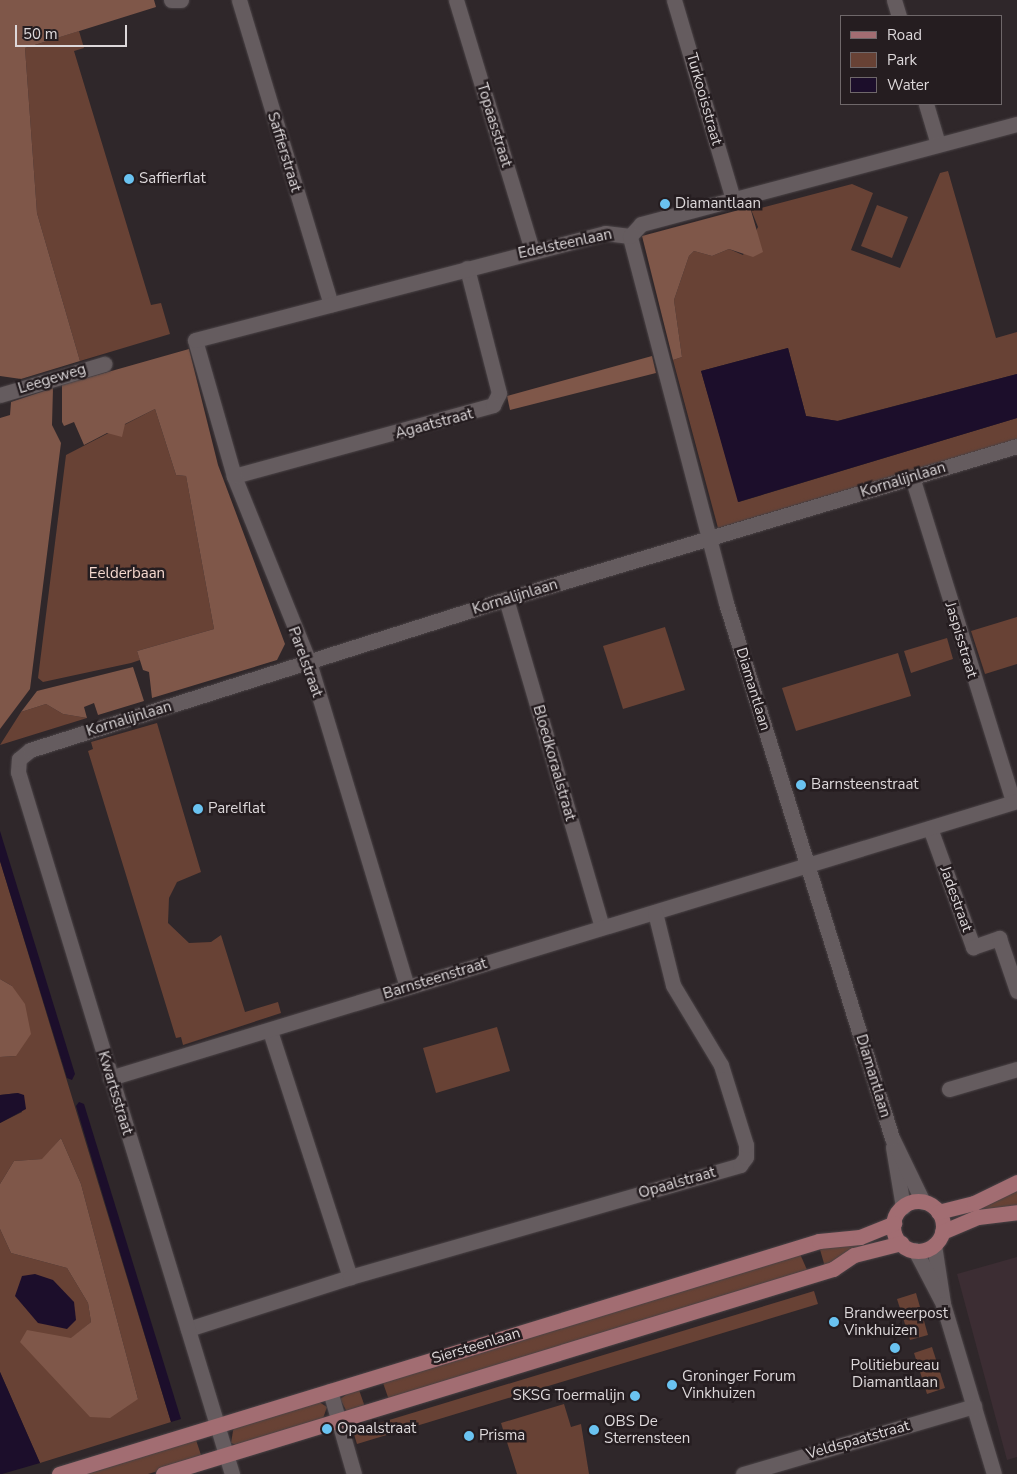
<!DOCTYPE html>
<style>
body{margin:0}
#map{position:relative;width:1017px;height:1474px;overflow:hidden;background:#2f272a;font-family:"Nunito Sans",sans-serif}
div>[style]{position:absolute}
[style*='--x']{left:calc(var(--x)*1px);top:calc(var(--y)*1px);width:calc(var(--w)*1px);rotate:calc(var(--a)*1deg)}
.built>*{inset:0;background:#3c2d33}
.green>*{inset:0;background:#684235}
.forest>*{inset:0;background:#7f5749}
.water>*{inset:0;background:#1c0e2b}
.roads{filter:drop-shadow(0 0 1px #4a4346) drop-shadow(0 0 1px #4a4346)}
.minor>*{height:15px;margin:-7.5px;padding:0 7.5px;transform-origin:7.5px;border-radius:7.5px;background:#655c5f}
.major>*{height:15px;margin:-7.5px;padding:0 7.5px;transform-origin:7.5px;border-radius:7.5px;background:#a26d72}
.major>.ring{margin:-7.5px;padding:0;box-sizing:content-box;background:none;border:15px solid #a26d72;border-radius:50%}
.dots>*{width:14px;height:14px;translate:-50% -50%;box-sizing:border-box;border:2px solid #251d20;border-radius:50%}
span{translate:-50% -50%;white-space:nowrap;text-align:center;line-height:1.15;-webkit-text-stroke:5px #251d20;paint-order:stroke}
.street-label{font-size:15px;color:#ddd8da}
.poi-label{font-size:15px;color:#ddd8da}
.left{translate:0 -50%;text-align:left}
.right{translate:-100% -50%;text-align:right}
.park-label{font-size:15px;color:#f6d9cf}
.legend{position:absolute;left:840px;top:15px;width:162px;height:90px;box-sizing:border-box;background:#251d20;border:1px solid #6f686a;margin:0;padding:6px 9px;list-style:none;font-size:15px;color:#ddd8da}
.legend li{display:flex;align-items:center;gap:10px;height:25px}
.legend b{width:25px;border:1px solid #6f686a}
.scale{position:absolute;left:15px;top:25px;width:112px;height:22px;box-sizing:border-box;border:2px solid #ddd8da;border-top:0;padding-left:6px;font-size:15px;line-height:18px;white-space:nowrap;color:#ddd8da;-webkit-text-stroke:4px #251d20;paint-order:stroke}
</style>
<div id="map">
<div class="built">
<div style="clip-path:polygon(1017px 1257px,1017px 1457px,1007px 1460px,957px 1274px)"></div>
</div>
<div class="green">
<div style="clip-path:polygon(79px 31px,84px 48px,74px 51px,151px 305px,161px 303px,170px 334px,80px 361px,37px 213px,25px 48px)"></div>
<div style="clip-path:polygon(948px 171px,996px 338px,1017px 332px,1017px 374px,837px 421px,806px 416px,788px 348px,701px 371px,739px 502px,1017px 418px,1017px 439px,718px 528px,673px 360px,682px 357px,674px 300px,689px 256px,694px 251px,712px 256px,729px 249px,743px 255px,758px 227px,750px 207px,761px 208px,852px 184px,873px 193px,851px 250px,900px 268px,940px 173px)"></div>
<div style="clip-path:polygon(877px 205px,908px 217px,892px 258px,861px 246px)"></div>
<div style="clip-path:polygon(155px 409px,176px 475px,186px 476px,214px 629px,137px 651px,140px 660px,131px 663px,43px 682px,38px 678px,66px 455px)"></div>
<div style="clip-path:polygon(1017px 617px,1017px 664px,985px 674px,971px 631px)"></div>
<div style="clip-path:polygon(665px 627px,685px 690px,623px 709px,603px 646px)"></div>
<div style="clip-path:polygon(947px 638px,953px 659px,911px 673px,904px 651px)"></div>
<div style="clip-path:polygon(898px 653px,911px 696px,796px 731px,782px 688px)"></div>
<div style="clip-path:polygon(46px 704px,63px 714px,87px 718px,0 745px,21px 712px)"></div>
<div style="clip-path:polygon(157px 723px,201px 872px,177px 882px,169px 898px,168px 923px,189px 943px,211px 942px,221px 935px,245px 1012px,278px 1002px,281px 1013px,183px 1045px,181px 1037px,176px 1038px,88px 751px,93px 749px,91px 742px)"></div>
<div style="clip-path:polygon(0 861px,171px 1422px,40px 1463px,0 1372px,0 1229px,11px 1253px,67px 1268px,88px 1303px,91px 1322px,71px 1339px,21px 1342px,45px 1367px,138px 1399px,81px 1184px,61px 1138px,43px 1159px,14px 1161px,0 1184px,0 1123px,22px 1112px,18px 1093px,0 1095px,0 1057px,16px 1056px,12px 986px,0 979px)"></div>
<div style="clip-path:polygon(497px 1027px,510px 1071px,436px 1093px,423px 1048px)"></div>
<div style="clip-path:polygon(1017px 1186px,1017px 1208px,977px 1211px,976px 1208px)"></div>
<div style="clip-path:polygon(861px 1243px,862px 1246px,825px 1267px,819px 1246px)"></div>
<div style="clip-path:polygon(800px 1254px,808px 1272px,389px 1400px,382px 1380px)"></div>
<div style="clip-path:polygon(814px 1291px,818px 1304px,357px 1444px,353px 1431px)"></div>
<div style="clip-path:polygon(916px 1293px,928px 1335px,910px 1340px,897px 1299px)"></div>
<div style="clip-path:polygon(932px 1347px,945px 1388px,927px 1394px,914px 1353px)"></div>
<div style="clip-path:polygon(358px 1387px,365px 1407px,347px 1412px,340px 1399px)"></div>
<div style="clip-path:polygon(316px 1400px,327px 1407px,322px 1421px,239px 1446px,231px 1443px,234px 1425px)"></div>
<div style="clip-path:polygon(564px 1404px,571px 1427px,581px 1424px,589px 1474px,517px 1474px,501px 1423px)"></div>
<div style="clip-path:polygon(195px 1437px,202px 1458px,148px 1474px,74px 1474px)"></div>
</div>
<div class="forest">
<div style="clip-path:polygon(0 0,154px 0,156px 7px,25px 48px,37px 213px,80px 361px,21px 379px,0 376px)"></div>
<div style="clip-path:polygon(750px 207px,763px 252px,753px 257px,729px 249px,712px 256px,694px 251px,689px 256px,674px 300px,682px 357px,673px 360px,642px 236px)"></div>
<div style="clip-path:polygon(189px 349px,218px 465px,285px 644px,277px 660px,152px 698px,149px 672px,143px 670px,137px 651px,214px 629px,186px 476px,176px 475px,155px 409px,125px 424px,122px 437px,107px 433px,84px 445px,74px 422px,64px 426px,62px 422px,62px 385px)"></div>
<div style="clip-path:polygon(652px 356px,656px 373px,510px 410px,507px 396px)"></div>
<div style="clip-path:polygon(53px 388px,52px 425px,61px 443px,30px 689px,0 729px,0 418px,10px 415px,11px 402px)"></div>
<div style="clip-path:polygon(133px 667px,144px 701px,98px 715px,94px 703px,84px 707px,87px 718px,63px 714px,46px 704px,21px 712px,37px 691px)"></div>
<div style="clip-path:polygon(0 979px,12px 986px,25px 1004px,31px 1034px,16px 1056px,0 1057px)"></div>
<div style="clip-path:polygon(61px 1138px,81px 1184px,138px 1399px,110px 1418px,90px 1417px,20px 1342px,27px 1330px,71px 1338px,91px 1322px,88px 1303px,67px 1268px,11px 1253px,0 1229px,0 1184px,14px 1161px,42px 1159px)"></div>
</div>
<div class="water">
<div style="clip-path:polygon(788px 348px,806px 416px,838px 421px,1017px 374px,1017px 418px,738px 502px,701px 371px)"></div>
<div style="clip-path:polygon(0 831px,75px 1074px,72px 1080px,67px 1078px,0 861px)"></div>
<div style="clip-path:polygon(18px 1093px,24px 1095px,26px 1109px,0 1123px,0 1095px)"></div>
<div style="clip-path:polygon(79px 1102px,84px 1104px,181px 1419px,171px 1422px,76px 1106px)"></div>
<div style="clip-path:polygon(35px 1274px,53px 1280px,74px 1302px,76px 1320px,67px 1329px,38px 1323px,15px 1296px,22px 1276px)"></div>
<div style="clip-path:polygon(0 1372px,40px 1463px,2px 1474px,0 1474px)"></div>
</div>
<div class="roads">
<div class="minor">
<div style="--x:171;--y:0;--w:10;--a:0"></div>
<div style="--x:239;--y:0;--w:318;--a:73.2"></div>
<div style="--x:456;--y:0;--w:261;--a:73.1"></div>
<div style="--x:674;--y:0;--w:208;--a:73.5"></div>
<div style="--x:894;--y:0;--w:17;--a:73"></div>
<div style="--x:926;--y:104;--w:42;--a:73.3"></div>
<div style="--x:0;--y:395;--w:109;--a:-16.6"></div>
<div style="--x:234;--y:476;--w:269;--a:-15.3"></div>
<div style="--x:493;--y:405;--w:13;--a:-63"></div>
<div style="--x:499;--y:393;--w:129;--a:-104.4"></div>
<div style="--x:912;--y:477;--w:340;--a:72.7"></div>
<div style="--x:506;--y:599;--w:342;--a:73.7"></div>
<div style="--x:930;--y:828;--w:127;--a:70.1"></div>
<div style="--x:973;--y:947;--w:28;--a:-19"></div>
<div style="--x:999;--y:938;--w:56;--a:71.2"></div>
<div style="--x:407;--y:987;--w:339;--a:-106.8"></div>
<div style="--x:309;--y:662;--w:201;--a:-112"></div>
<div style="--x:234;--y:476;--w:141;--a:-106"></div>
<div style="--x:195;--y:340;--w:424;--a:-14.6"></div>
<div style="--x:605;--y:233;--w:25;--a:7"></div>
<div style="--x:270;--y:1031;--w:259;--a:72"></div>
<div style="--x:110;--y:1078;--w:948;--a:-16.98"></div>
<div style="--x:949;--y:1089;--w:71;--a:-16.4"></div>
<div style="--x:893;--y:1147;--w:61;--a:80.5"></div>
<div style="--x:923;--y:1202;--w:71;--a:-115.8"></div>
<div style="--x:892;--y:1138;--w:560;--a:-107.24"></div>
<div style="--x:726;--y:603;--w:379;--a:-104.7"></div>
<div style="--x:630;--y:236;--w:16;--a:-47"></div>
<div style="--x:641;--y:224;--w:389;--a:-14.9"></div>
<div style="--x:934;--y:1245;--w:59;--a:81.2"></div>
<div style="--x:915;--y:1250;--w:61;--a:62.6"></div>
<div style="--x:943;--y:1304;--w:177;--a:73.3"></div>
<div style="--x:188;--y:1329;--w:170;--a:-17.8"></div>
<div style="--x:350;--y:1277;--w:406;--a:-16"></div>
<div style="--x:740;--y:1165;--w:10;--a:-53"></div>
<div style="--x:746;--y:1157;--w:12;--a:-90"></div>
<div style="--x:746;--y:1145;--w:84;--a:-107.4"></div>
<div style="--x:721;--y:1065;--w:93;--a:-121"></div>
<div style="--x:673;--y:985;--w:75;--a:-103.9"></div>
<div style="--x:330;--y:1391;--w:86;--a:73.9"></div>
<div style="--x:232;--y:1474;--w:734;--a:-106.95"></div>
<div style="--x:18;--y:772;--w:13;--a:-86"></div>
<div style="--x:19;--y:759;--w:14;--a:-39"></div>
<div style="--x:30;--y:750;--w:499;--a:-17.6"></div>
<div style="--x:506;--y:599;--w:533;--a:-16.67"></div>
<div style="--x:743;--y:1474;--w:241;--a:-16.4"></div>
</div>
<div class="major">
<div class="ring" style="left:893px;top:1201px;width:35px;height:35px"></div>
<div style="--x:938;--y:1212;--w:37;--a:-14"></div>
<div style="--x:974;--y:1203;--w:48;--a:-26"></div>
<div style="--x:942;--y:1232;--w:39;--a:-23"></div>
<div style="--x:978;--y:1217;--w:39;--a:-7"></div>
<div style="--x:59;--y:1474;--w:795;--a:-17.04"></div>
<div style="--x:819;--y:1241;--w:41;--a:-5.6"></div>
<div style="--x:860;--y:1237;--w:37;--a:-22"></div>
<div style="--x:163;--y:1474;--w:701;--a:-17.01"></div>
<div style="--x:833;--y:1269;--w:25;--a:-34"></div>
<div style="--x:854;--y:1255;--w:49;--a:-14.3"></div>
</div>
</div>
<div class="dots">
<div style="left:129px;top:179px;background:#6ac3f1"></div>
<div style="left:665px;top:204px;background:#6ac3f1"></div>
<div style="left:801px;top:785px;background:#6ac3f1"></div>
<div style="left:198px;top:809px;background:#6ac3f1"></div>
<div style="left:834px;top:1322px;background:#6ac3f1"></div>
<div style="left:895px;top:1348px;background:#6ac3f1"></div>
<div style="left:672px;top:1385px;background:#6ac3f1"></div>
<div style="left:635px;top:1396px;background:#6ac3f1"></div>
<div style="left:327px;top:1429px;background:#6ac3f1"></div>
<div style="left:594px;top:1430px;background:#6ac3f1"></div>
<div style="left:469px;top:1436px;background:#6ac3f1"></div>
</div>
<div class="street-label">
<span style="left:704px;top:99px;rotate:74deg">Turkooisstraat</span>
<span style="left:494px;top:125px;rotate:73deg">Topaasstraat</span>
<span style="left:284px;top:152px;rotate:73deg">Saffierstraat</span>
<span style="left:565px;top:244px;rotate:-12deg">Edelsteenlaan</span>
<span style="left:52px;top:379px;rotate:-17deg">Leegeweg</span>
<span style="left:434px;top:424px;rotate:-15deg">Agaatstraat</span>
<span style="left:903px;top:480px;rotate:-17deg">Kornalijnlaan</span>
<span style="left:515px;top:597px;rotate:-17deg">Kornalijnlaan</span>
<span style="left:961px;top:640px;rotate:73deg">Jaspisstraat</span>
<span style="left:305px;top:662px;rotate:70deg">Parelstraat</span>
<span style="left:753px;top:689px;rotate:73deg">Diamantlaan</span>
<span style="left:129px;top:719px;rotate:-17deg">Kornalijnlaan</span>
<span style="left:554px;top:763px;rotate:74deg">Bloedkoraalstraat</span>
<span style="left:956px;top:899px;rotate:70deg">Jadestraat</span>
<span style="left:435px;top:979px;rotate:-17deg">Barnsteenstraat</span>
<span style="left:873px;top:1076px;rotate:73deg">Diamantlaan</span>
<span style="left:115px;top:1093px;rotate:73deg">Kwartsstraat</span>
<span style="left:677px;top:1183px;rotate:-16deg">Opaalstraat</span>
<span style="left:476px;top:1346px;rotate:-17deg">Siersteenlaan</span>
<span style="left:858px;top:1440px;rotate:-16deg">Veldspaatstraat</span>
</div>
<div class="poi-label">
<span class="left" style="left:139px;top:179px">Saffierflat</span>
<span class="left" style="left:675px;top:204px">Diamantlaan</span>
<span class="left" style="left:811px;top:785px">Barnsteenstraat</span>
<span class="left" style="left:208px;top:809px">Parelflat</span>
<span class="left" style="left:844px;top:1322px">Brandweerpost<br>Vinkhuizen</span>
<span style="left:895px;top:1374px">Politiebureau<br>Diamantlaan</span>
<span class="left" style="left:682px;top:1385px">Groninger Forum<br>Vinkhuizen</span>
<span class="right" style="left:625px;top:1396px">SKSG Toermalijn</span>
<span class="left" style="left:604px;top:1430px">OBS De<br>Sterrensteen</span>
<span class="left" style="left:337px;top:1429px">Opaalstraat</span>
<span class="left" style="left:479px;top:1436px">Prisma</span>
</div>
<div class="park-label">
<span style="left:127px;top:574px">Eelderbaan</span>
</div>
<ul class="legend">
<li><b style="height:6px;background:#a26d72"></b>Road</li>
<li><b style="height:14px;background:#684235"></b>Park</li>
<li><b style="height:14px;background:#1c0e2b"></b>Water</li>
</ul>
<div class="scale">50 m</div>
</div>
